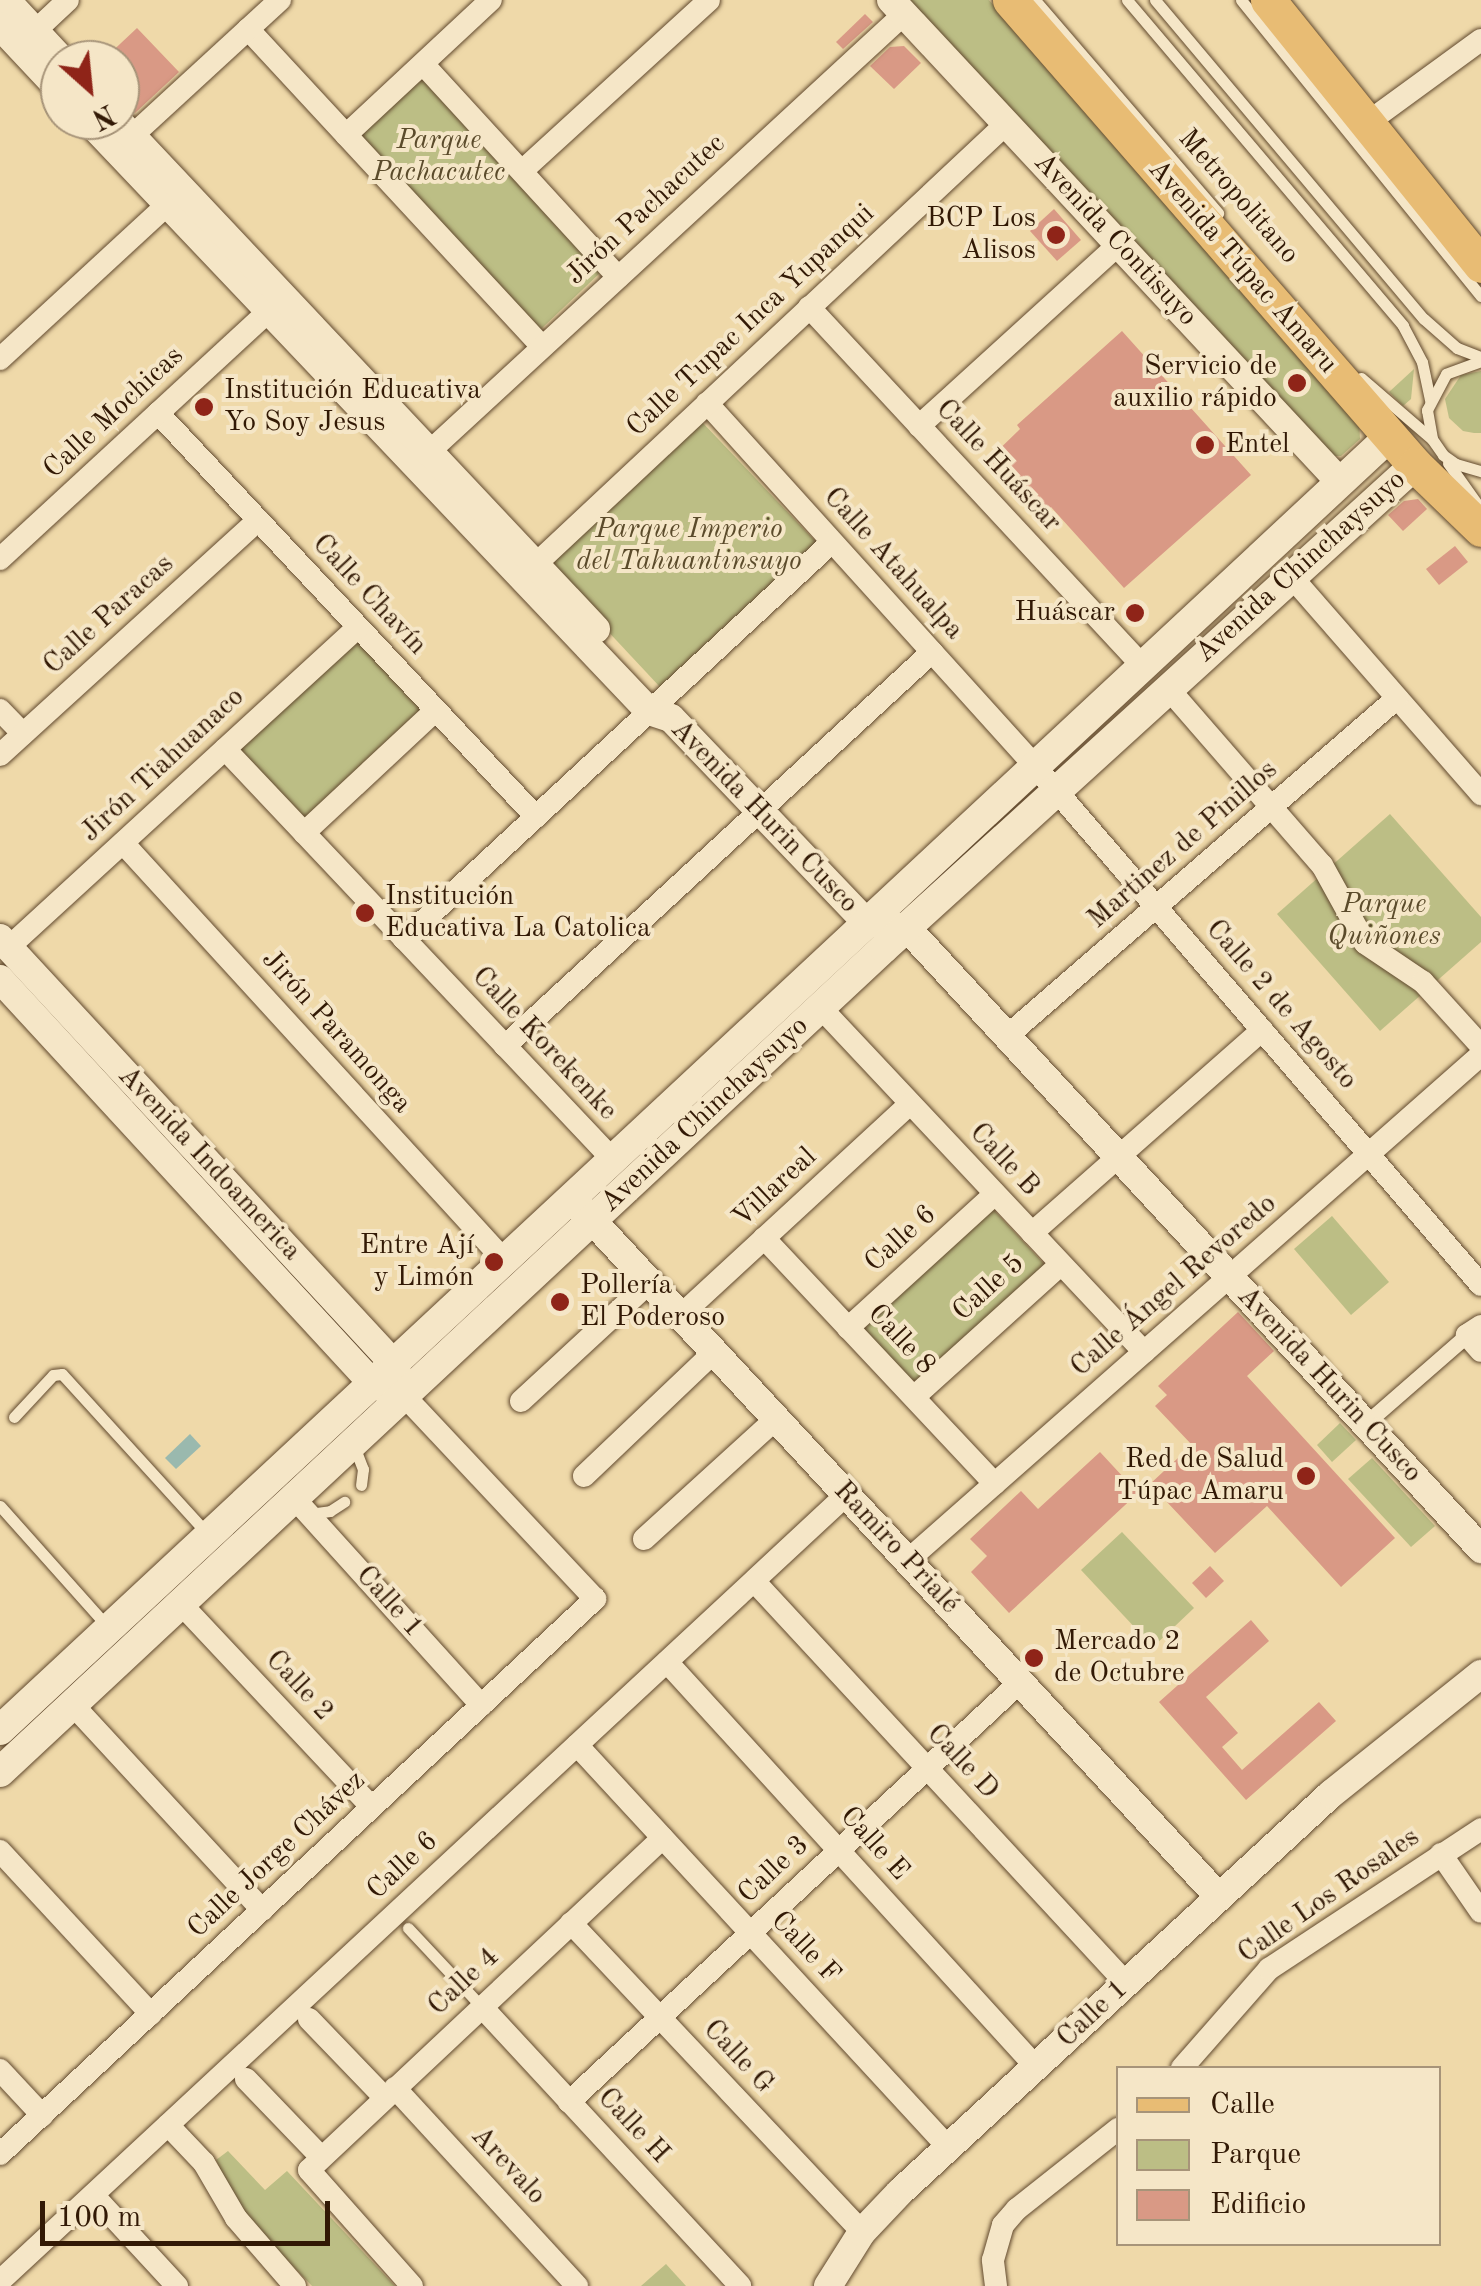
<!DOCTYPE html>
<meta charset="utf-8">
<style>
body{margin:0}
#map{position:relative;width:1481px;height:2286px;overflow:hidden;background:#efd9a9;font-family:"Old Standard TT",serif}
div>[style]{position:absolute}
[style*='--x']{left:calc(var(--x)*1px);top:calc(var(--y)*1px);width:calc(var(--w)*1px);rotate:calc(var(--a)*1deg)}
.green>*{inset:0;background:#bcbe85}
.water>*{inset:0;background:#9ab9ae}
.building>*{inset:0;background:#d99985}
.roads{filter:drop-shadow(0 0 2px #61492e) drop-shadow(0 0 2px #61492e)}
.service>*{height:11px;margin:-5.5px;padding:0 5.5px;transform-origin:5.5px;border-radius:5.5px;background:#f5e6c7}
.pedestrian>*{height:15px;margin:-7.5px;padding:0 7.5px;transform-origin:7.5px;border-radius:7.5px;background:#f5e6c7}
.minor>*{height:22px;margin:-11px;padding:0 11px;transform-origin:11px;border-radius:11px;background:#f5e6c7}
.tertiary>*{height:28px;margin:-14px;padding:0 14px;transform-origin:14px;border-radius:14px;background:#f5e6c7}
.secondary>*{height:30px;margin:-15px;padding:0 15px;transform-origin:15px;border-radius:15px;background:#f5e6c7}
.primary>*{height:35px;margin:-17.5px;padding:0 17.5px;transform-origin:17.5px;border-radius:17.5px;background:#e8bc74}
.dots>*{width:28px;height:28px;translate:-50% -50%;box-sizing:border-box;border:5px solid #f5e6c7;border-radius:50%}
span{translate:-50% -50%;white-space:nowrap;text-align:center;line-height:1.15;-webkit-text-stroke:8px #f5e6c7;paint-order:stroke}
.park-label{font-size:28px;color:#5b4b2b;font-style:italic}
.street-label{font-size:28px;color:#321905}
.poi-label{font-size:28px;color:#321905}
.right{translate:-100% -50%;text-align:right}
.left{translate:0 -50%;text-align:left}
.legend{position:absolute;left:1116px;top:2066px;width:325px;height:180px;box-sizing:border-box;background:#f5e6c7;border:2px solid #a79479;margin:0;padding:12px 18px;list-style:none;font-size:30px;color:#321905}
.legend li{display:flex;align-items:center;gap:20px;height:50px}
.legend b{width:50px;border:2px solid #a79479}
.north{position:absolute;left:40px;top:40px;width:100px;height:100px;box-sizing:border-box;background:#f5e6c7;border:2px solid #a79479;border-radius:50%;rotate:153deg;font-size:28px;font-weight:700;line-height:40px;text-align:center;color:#321905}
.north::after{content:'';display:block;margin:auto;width:35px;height:45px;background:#8f2418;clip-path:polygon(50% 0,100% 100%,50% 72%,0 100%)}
.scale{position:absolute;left:40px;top:2201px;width:290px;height:45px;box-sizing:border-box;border:5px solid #321905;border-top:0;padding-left:12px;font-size:30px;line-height:35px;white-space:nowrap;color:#321905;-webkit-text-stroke:8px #f5e6c7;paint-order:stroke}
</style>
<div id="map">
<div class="green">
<div style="clip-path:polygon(903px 0,989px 0,1359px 421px,1360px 439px,1341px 456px,1327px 456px)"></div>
<div style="clip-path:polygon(424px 77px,602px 271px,540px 330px,360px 136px)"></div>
<div style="clip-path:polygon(1414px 369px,1411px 399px,1403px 406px,1389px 392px)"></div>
<div style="clip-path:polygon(1481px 371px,1481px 433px,1474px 433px,1463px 431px,1449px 418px,1445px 399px,1461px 375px)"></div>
<div style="clip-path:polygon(701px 421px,818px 544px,660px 687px,545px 564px)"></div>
<div style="clip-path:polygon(356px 637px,426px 714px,306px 825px,235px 747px)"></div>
<div style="clip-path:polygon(1390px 814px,1481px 917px,1481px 942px,1380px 1031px,1277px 914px)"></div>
<div style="clip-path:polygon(991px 1207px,1046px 1266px,916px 1387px,860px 1327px)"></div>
<div style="clip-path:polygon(1332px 1216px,1389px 1282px,1351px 1315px,1294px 1249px)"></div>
<div style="clip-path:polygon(1340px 1423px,1356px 1440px,1332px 1462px,1317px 1445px)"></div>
<div style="clip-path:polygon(1372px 1458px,1435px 1526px,1411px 1547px,1348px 1479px)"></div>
<div style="clip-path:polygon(1122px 1532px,1194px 1608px,1153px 1647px,1081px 1570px)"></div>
<div style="clip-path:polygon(228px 2151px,265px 2190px,287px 2171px,395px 2286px,312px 2286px,241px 2212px,216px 2160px)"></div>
<div style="clip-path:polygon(666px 2264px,686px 2286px,641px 2286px)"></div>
</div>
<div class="water">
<div style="clip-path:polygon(190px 1434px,201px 1446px,176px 1469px,165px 1458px)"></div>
</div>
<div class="building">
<div style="clip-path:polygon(865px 14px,873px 22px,843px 49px,836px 42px)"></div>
<div style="clip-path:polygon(137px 28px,179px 72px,135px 113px,120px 101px,120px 60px,103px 60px)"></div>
<div style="clip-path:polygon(904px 46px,921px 63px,894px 89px,870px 66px,890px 47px)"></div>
<div style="clip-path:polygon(1054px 209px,1081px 240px,1057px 261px,1030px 231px)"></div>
<div style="clip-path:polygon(1122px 331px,1251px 475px,1124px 588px,1051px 507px,1040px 518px,986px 462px,1020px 429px,1017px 425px)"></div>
<div style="clip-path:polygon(1418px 499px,1427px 509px,1403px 531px,1388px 515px,1404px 501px)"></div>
<div style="clip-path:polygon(1455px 546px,1468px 562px,1439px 585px,1426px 569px)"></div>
<div style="clip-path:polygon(1238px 1312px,1274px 1351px,1247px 1376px,1395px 1538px,1341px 1587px,1267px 1506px,1215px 1553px,1150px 1484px,1192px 1445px,1155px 1406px,1167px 1395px,1158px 1386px)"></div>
<div style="clip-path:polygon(1100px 1452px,1138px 1493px,1009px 1613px,971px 1572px,987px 1556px,970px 1539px,1021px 1491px,1038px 1509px)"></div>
<div style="clip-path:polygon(1210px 1566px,1224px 1581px,1206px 1598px,1192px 1583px)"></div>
<div style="clip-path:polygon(1251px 1620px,1269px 1641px,1206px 1697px,1238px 1733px,1222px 1747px,1242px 1770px,1319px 1702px,1336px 1721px,1246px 1800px,1159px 1702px)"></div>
</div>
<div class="roads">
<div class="service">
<div style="--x:1035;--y:0;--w:281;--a:49.3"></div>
<div style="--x:1127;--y:0;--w:427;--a:49.7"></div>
<div style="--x:1403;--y:326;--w:41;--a:62.2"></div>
<div style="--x:1422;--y:362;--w:40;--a:78"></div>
<div style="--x:1155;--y:0;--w:417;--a:49.9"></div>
<div style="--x:1424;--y:319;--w:44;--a:41.3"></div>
<div style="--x:1457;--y:348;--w:26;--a:21"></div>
<div style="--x:1241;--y:0;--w:381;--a:51"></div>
<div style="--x:1481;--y:361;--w:37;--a:160"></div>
<div style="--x:1446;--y:374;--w:41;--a:117.8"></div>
<div style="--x:1427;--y:410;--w:29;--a:80"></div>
<div style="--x:1432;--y:439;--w:19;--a:55"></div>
<div style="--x:1443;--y:455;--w:16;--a:35"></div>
<div style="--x:1456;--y:464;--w:26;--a:16"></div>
<div style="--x:1361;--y:378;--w:94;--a:40.7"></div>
<div style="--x:1448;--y:463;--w:52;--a:54.5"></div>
<div style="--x:14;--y:1417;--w:57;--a:-47.1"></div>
<div style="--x:53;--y:1375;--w:9;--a:-6"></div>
<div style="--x:62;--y:1374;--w:214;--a:47.7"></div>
<div style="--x:354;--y:1446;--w:25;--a:69"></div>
<div style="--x:363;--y:1469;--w:16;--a:97"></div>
<div style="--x:0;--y:1506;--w:159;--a:48.3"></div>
<div style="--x:309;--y:1514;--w:21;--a:-8"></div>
<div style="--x:330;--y:1511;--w:17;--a:-33"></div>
<div style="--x:408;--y:1928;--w:108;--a:46.9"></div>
</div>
<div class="pedestrian">
<div style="--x:1365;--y:1424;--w:135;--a:-41.1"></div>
</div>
<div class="minor">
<div style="--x:248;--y:29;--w:433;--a:47.2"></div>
<div style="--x:35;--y:31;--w:45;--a:-43.2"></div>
<div style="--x:423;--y:64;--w:289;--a:47.5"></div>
<div style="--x:1367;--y:123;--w:141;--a:-36.1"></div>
<div style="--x:346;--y:135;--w:198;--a:-43"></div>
<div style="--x:132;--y:136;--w:201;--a:-42.6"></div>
<div style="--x:522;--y:171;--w:253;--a:-42.4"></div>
<div style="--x:809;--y:307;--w:490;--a:47.1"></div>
<div style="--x:0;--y:359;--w:227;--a:-42.7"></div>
<div style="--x:707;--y:403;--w:489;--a:47.9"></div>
<div style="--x:1035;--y:766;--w:684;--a:49.33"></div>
<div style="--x:158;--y:413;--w:553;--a:46.9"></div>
<div style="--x:919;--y:426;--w:270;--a:-42.3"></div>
<div style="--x:430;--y:451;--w:645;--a:-42.67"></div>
<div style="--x:0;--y:559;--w:366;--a:-42.7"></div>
<div style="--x:537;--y:563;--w:644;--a:-43.11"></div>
<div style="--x:1290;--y:575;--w:291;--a:48.9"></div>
<div style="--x:1167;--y:687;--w:236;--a:49"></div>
<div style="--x:1322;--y:865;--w:89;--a:61.1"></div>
<div style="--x:1365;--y:943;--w:70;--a:33.9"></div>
<div style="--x:1423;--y:982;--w:86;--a:47.8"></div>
<div style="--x:0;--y:710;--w:33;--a:46"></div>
<div style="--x:225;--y:749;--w:567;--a:46.64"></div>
<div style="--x:0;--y:755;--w:349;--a:-42.3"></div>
<div style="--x:304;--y:833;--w:180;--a:-43"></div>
<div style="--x:123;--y:843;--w:566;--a:47.58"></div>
<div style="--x:404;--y:939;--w:584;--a:-42.85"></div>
<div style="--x:9;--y:947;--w:473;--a:-42.5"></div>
<div style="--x:821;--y:1008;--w:472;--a:46.8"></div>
<div style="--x:1007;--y:1036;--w:516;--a:-40.91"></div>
<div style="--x:505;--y:1046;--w:581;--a:-42.7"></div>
<div style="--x:1032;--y:1233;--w:307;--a:-41.4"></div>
<div style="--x:764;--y:1238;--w:337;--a:46.8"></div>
<div style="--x:680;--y:1316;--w:313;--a:-42.7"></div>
<div style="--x:1481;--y:1326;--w:17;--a:147"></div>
<div style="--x:1467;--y:1335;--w:21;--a:49"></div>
<div style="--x:848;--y:1328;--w:199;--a:-42.4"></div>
<div style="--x:914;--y:1397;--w:198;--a:-42.1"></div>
<div style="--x:521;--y:1401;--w:174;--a:-42.7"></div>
<div style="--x:584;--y:1476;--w:180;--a:-43.6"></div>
<div style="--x:295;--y:1499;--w:278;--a:47.9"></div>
<div style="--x:644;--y:1539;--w:178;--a:-42.3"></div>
<div style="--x:907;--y:1561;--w:765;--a:-41.4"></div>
<div style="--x:754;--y:1581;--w:548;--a:47.22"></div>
<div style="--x:182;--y:1605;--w:277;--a:46.8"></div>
<div style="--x:667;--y:1662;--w:548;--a:47.66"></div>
<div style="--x:73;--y:1705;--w:279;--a:47.3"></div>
<div style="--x:577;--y:1745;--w:547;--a:47.3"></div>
<div style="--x:0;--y:1851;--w:222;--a:47.2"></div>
<div style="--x:1441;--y:1854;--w:70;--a:55.4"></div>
<div style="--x:571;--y:1923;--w:424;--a:46.7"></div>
<div style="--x:482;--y:2007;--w:380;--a:47.2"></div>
<div style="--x:309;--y:2019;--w:108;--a:46.1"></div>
<div style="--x:1182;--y:2068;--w:132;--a:-48.7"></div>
<div style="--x:1269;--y:1969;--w:254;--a:-33.4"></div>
<div style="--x:0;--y:2070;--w:62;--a:47"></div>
<div style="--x:246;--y:2079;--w:108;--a:46.1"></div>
<div style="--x:395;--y:2088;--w:269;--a:47.4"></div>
<div style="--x:569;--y:2102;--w:616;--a:-42.96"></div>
<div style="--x:168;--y:2125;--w:52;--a:46.5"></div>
<div style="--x:204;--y:2163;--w:64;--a:59.8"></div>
<div style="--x:236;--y:2218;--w:90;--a:49.1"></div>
<div style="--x:0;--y:2154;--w:814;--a:-43.01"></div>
<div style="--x:595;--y:1599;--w:276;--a:-133.2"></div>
<div style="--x:93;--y:2195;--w:124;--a:47.3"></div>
<div style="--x:0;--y:2281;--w:1155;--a:-42.89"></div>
<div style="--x:412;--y:2286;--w:155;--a:-131.6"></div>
<div style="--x:309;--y:2170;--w:485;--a:-43.2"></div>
<div style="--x:996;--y:2286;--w:26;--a:-97"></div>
<div style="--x:993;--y:2260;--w:36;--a:-74"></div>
<div style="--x:1003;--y:2225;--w:21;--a:-49"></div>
<div style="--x:1017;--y:2209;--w:129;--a:-38.4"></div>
</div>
<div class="tertiary">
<div style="--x:6;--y:0;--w:82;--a:47"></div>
<div style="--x:891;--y:0;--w:657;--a:47.03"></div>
<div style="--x:0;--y:26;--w:88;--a:46.8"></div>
<div style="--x:88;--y:120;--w:815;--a:46.49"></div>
<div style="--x:649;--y:711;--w:23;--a:18"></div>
<div style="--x:671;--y:718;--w:282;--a:46.3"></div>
<div style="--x:866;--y:922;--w:41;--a:8.3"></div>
<div style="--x:907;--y:928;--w:846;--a:47.25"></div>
<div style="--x:117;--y:120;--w:699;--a:46.74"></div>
<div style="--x:0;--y:938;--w:580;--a:47.23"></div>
<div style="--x:394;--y:1364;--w:23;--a:70"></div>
<div style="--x:0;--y:979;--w:551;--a:47.36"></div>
<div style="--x:373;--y:1384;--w:18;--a:22"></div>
<div style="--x:578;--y:1205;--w:943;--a:47.19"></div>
<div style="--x:828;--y:2286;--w:64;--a:-57.8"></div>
<div style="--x:862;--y:2232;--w:55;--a:-46.5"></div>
<div style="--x:900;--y:2192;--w:587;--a:-42.72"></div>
<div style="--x:1331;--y:1794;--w:192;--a:-38.7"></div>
</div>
<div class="secondary">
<div style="--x:0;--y:1730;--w:1899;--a:-42.95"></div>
<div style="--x:0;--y:1772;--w:1208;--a:-42.99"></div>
<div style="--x:884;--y:948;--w:718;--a:-42.29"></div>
</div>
<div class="primary">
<div style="--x:1010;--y:0;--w:617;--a:48.95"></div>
<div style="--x:1415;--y:465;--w:92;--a:44.1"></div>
<div style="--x:1268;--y:0;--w:340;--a:51.2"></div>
</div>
</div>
<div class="dots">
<div style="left:1056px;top:235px;background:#8f2418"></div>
<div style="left:1297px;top:383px;background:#8f2418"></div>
<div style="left:204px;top:407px;background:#8f2418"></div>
<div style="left:1205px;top:445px;background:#8f2418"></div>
<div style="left:1135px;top:613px;background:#8f2418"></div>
<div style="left:365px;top:913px;background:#8f2418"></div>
<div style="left:494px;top:1262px;background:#8f2418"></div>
<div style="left:560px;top:1302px;background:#8f2418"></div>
<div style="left:1306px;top:1476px;background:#8f2418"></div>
<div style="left:1034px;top:1658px;background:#8f2418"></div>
</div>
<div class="park-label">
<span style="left:439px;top:157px">Parque<br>Pachacutec</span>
<span style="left:689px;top:546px">Parque Imperio<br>del Tahuantinsuyo</span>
<span style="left:1384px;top:921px">Parque<br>Quiñones</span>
</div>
<div class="street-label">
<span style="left:1238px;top:197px;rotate:49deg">Metropolitano</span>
<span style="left:646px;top:210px;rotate:-43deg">Jirón Pachacutec</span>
<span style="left:1115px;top:240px;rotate:47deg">Avenida Contisuyo</span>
<span style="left:1242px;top:267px;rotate:49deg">Avenida Túpac Amaru</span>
<span style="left:751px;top:321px;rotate:-43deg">Calle Tupac Inca Yupanqui</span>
<span style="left:114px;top:413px;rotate:-43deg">Calle Mochicas</span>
<span style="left:998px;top:466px;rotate:47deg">Calle Huáscar</span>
<span style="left:893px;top:564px;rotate:48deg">Calle Atahualpa</span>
<span style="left:1301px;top:567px;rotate:-42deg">Avenida Chinchaysuyo</span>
<span style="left:369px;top:595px;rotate:47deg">Calle Chavín</span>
<span style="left:109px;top:615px;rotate:-42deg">Calle Paracas</span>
<span style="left:163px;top:765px;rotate:-43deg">Jirón Tiahuanaco</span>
<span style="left:764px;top:817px;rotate:46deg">Avenida Hurin Cusco</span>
<span style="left:1183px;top:845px;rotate:-41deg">Martinez de Pinillos</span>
<span style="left:1281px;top:1005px;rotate:49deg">Calle 2 de Agosto</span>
<span style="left:336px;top:1032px;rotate:48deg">Jirón Paramonga</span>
<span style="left:544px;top:1044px;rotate:47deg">Calle Korekenke</span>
<span style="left:705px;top:1115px;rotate:-43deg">Avenida Chinchaysuyo</span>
<span style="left:1004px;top:1160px;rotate:47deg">Calle B</span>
<span style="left:209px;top:1164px;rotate:47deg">Avenida Indoamerica</span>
<span style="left:775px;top:1188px;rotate:-43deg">Villareal</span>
<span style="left:901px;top:1239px;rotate:-42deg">Calle 6</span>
<span style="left:1174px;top:1286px;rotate:-41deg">Calle Ángel Revoredo</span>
<span style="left:989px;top:1288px;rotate:-42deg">Calle 5</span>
<span style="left:901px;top:1340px;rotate:47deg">Calle 8</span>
<span style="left:1329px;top:1385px;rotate:47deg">Avenida Hurin Cusco</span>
<span style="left:896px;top:1548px;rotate:47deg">Ramiro Prialé</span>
<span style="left:389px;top:1602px;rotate:48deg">Calle 1</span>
<span style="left:299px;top:1686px;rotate:47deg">Calle 2</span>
<span style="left:962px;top:1762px;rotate:47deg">Calle D</span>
<span style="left:874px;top:1844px;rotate:48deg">Calle E</span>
<span style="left:277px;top:1855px;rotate:-43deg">Calle Jorge Chávez</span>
<span style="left:403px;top:1866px;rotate:-43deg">Calle 6</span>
<span style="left:774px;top:1870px;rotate:-43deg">Calle 3</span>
<span style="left:1329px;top:1896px;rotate:-35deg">Calle Los Rosales</span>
<span style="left:805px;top:1948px;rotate:47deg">Calle F</span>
<span style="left:464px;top:1982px;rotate:-43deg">Calle 4</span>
<span style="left:1093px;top:2014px;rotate:-43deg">Calle 1</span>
<span style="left:738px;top:2057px;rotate:47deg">Calle G</span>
<span style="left:633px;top:2126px;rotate:47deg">Calle H</span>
<span style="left:508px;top:2166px;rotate:47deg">Arevalo</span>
</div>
<div class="poi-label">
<span class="right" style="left:1036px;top:235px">BCP Los<br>Alisos</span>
<span class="right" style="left:1277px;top:383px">Servicio de<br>auxilio rápido</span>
<span class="left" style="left:224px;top:407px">Institución Educativa<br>Yo Soy Jesus</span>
<span class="left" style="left:1225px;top:445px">Entel</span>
<span class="right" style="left:1115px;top:613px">Huáscar</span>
<span class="left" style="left:385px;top:913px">Institución<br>Educativa La Catolica</span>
<span class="right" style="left:474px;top:1262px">Entre Ají<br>y Limón</span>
<span class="left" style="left:580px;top:1302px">Pollería<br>El Poderoso</span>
<span class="right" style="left:1284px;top:1476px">Red de Salud<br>Túpac Amaru</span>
<span class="left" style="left:1054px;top:1658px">Mercado 2<br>de Octubre</span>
</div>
<ul class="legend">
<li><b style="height:12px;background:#e8bc74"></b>Calle</li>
<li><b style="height:28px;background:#bcbe85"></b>Parque</li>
<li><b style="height:28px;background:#d99985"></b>Edificio</li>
</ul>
<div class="north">N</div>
<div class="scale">100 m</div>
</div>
